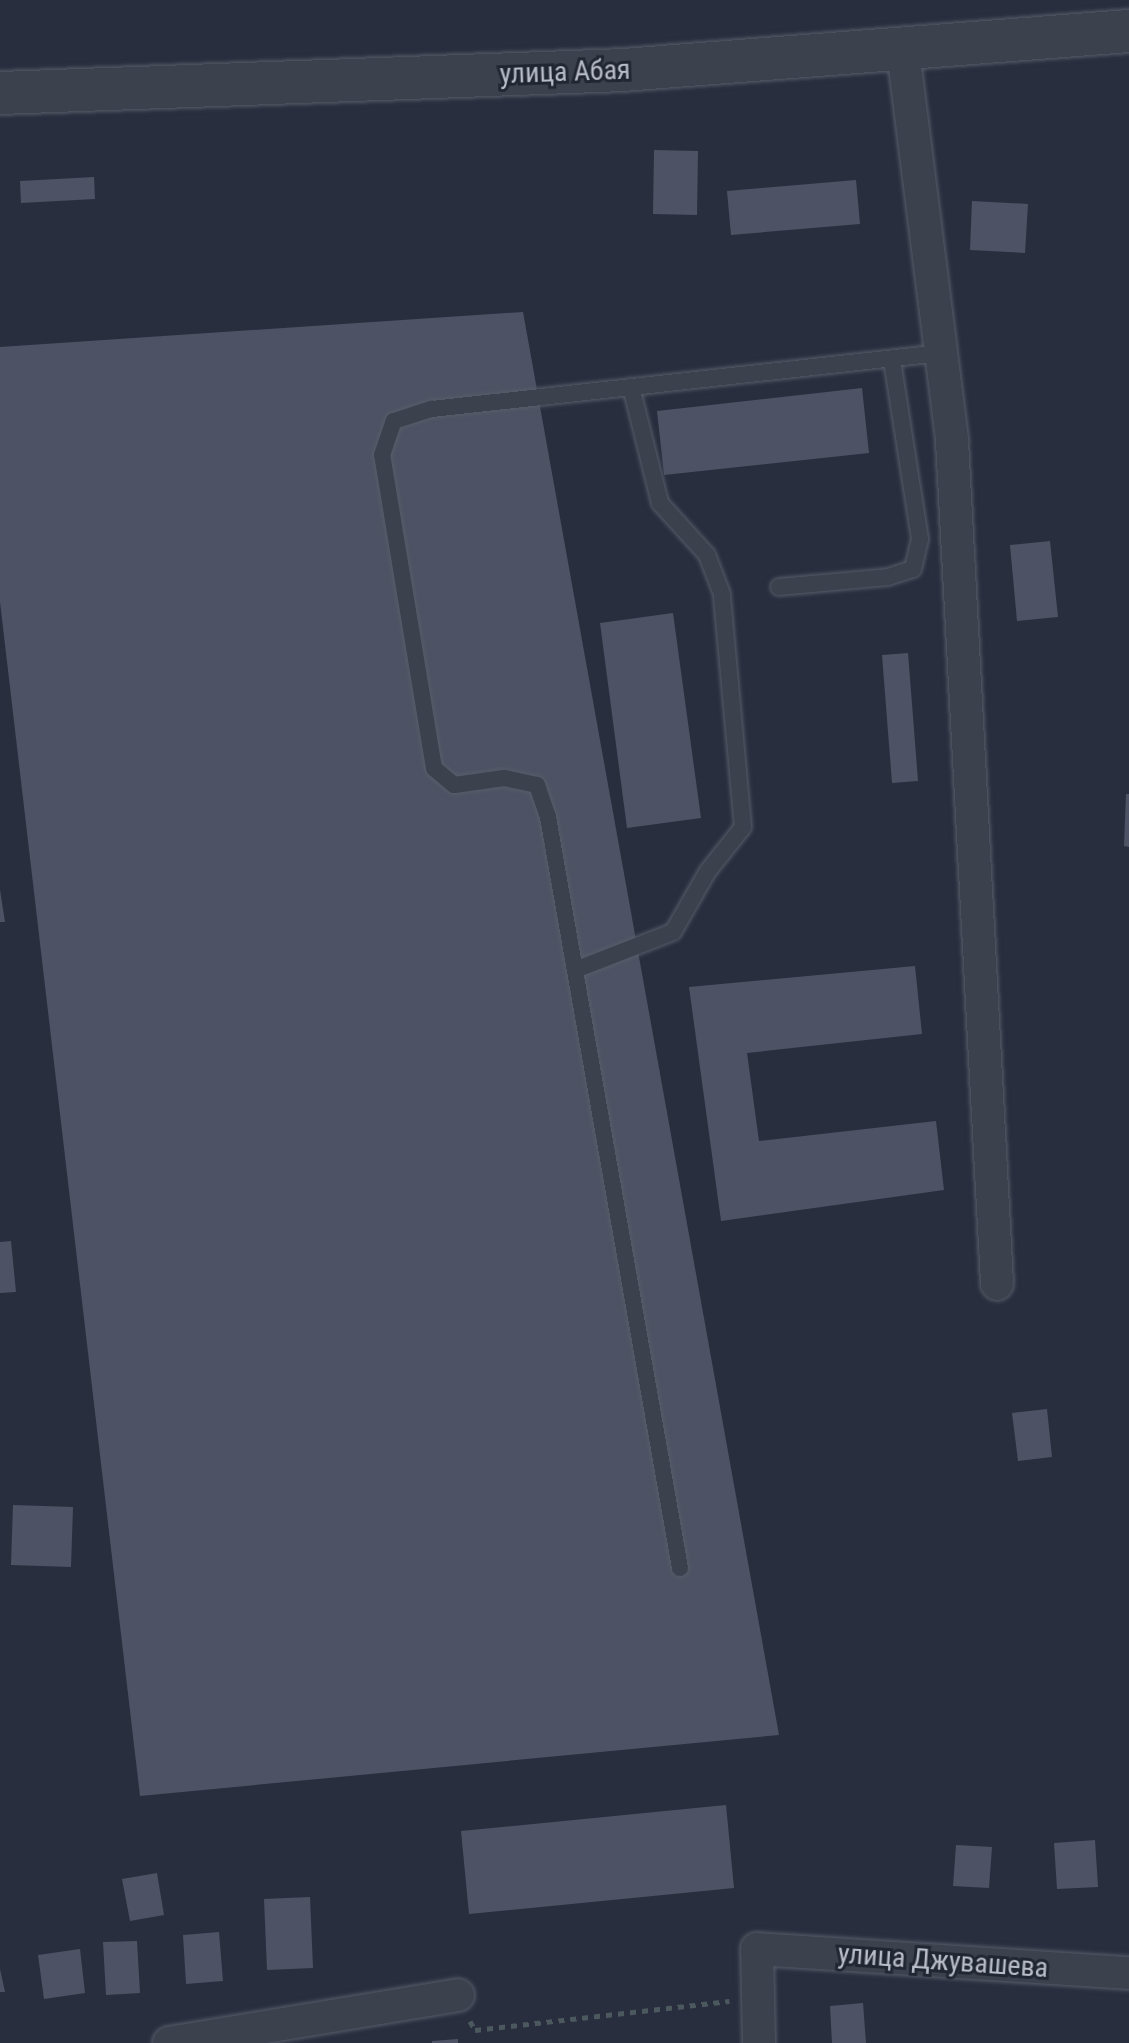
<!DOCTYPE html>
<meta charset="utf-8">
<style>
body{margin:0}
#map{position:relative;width:1129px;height:2043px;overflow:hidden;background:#292e3e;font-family:"Roboto Condensed",sans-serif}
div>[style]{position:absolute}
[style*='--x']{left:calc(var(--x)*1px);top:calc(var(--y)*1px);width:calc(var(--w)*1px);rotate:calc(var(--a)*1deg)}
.building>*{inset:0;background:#4d5364}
.path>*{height:5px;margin-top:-2.5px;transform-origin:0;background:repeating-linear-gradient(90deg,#4b585e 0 6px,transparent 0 12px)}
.roads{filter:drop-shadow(0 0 2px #575c69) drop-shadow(0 0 2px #575c69)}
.service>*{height:16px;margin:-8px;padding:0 8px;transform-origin:8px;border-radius:8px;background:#3c414e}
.minor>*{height:32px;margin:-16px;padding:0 16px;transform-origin:16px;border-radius:16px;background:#3c414e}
.tertiary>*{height:42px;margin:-21px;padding:0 21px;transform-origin:21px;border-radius:21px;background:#3c414e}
span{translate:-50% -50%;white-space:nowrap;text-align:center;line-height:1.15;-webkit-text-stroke:6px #212633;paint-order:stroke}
.street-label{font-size:28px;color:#b9bdc9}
</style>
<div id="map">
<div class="building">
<div style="clip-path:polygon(654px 150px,698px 151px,697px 215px,653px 214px)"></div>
<div style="clip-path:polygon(94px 177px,95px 199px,21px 203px,20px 181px)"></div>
<div style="clip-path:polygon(856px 180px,860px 224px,731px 235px,727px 191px)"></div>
<div style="clip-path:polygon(972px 201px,1028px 204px,1025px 253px,970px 250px)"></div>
<div style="clip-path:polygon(523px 312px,779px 1735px,140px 1796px,0 602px,0 347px)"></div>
<div style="clip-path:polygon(862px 388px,869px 453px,664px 475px,657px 411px)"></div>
<div style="clip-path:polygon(1050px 541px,1058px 617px,1017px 621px,1010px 545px)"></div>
<div style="clip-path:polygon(673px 613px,701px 818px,627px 828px,600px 623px)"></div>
<div style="clip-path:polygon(908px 653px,918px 781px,892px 783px,882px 655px)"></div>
<div style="clip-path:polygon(1126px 794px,1129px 794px,1129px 847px,1124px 846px)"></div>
<div style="clip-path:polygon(0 890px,5px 922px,0 922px)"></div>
<div style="clip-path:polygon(915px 966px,922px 1034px,747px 1053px,759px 1141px,936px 1121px,944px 1190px,721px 1221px,689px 987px)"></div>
<div style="clip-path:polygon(11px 1241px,16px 1292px,0 1293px,0 1242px)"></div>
<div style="clip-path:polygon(1047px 1409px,1052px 1457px,1018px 1461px,1012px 1413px)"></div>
<div style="clip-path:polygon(13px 1505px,73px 1507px,71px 1567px,11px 1565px)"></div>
<div style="clip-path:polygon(726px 1805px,734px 1888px,469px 1914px,461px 1831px)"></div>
<div style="clip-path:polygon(1095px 1840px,1098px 1887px,1057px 1889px,1054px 1843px)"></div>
<div style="clip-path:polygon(956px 1845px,992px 1847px,989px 1888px,953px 1886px)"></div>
<div style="clip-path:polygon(157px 1873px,164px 1915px,130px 1921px,122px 1879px)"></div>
<div style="clip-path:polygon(310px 1897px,313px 1968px,267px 1970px,264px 1899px)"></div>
<div style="clip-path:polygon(219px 1932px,223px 1981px,186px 1984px,183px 1935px)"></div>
<div style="clip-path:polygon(137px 1941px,140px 1993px,106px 1995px,103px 1942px)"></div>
<div style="clip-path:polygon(80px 1949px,85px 1993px,44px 1999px,38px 1955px)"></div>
<div style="clip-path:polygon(0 1969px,5px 1992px,0 1992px)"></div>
<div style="clip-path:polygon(863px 2003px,866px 2043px,832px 2043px,830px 2006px)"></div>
<div style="clip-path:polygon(458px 2039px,458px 2043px,432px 2043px,432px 2041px)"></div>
</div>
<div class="path">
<div style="--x:470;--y:2021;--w:10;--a:61"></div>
<div style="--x:475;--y:2030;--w:256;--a:-6.5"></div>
</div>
<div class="roads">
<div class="service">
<div style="--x:779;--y:587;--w:109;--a:-5.2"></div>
<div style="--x:888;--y:577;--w:26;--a:-18"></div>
<div style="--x:913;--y:569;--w:31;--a:-77"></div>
<div style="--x:920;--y:539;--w:181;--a:-98.9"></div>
<div style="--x:575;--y:970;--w:105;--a:-21.2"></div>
<div style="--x:673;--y:932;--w:70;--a:-60.2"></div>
<div style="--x:708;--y:871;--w:56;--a:-51.5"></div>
<div style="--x:743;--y:827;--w:234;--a:-95.2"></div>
<div style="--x:722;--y:594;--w:42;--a:-111"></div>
<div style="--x:707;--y:555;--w:70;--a:-132.1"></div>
<div style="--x:660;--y:503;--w:120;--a:-104"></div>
<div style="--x:680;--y:1568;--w:763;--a:-99.97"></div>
<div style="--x:548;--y:817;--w:34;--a:-109"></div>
<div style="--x:537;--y:785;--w:34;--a:-168"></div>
<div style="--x:504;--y:778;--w:50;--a:172"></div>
<div style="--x:454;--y:785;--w:26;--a:-140"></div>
<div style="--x:434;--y:768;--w:317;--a:-99.4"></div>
<div style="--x:382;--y:455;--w:36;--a:-71"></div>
<div style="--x:394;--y:421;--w:40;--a:-18"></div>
<div style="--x:432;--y:409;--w:511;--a:-6.29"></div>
</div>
<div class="minor">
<div style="--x:903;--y:51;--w:393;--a:82.8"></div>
<div style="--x:952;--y:441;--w:844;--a:86.94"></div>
<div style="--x:169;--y:2043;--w:293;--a:-9.4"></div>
<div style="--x:759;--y:2043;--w:94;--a:-91.2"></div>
<div style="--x:757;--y:1949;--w:373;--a:3.7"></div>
</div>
<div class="tertiary">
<div style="--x:0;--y:93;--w:623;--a:-2.11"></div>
<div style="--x:623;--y:70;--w:508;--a:-4.41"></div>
</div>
</div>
<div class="street-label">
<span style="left:565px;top:72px;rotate:-2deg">улица Абая</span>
<span style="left:943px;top:1961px;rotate:4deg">улица Джувашева</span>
</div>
</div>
